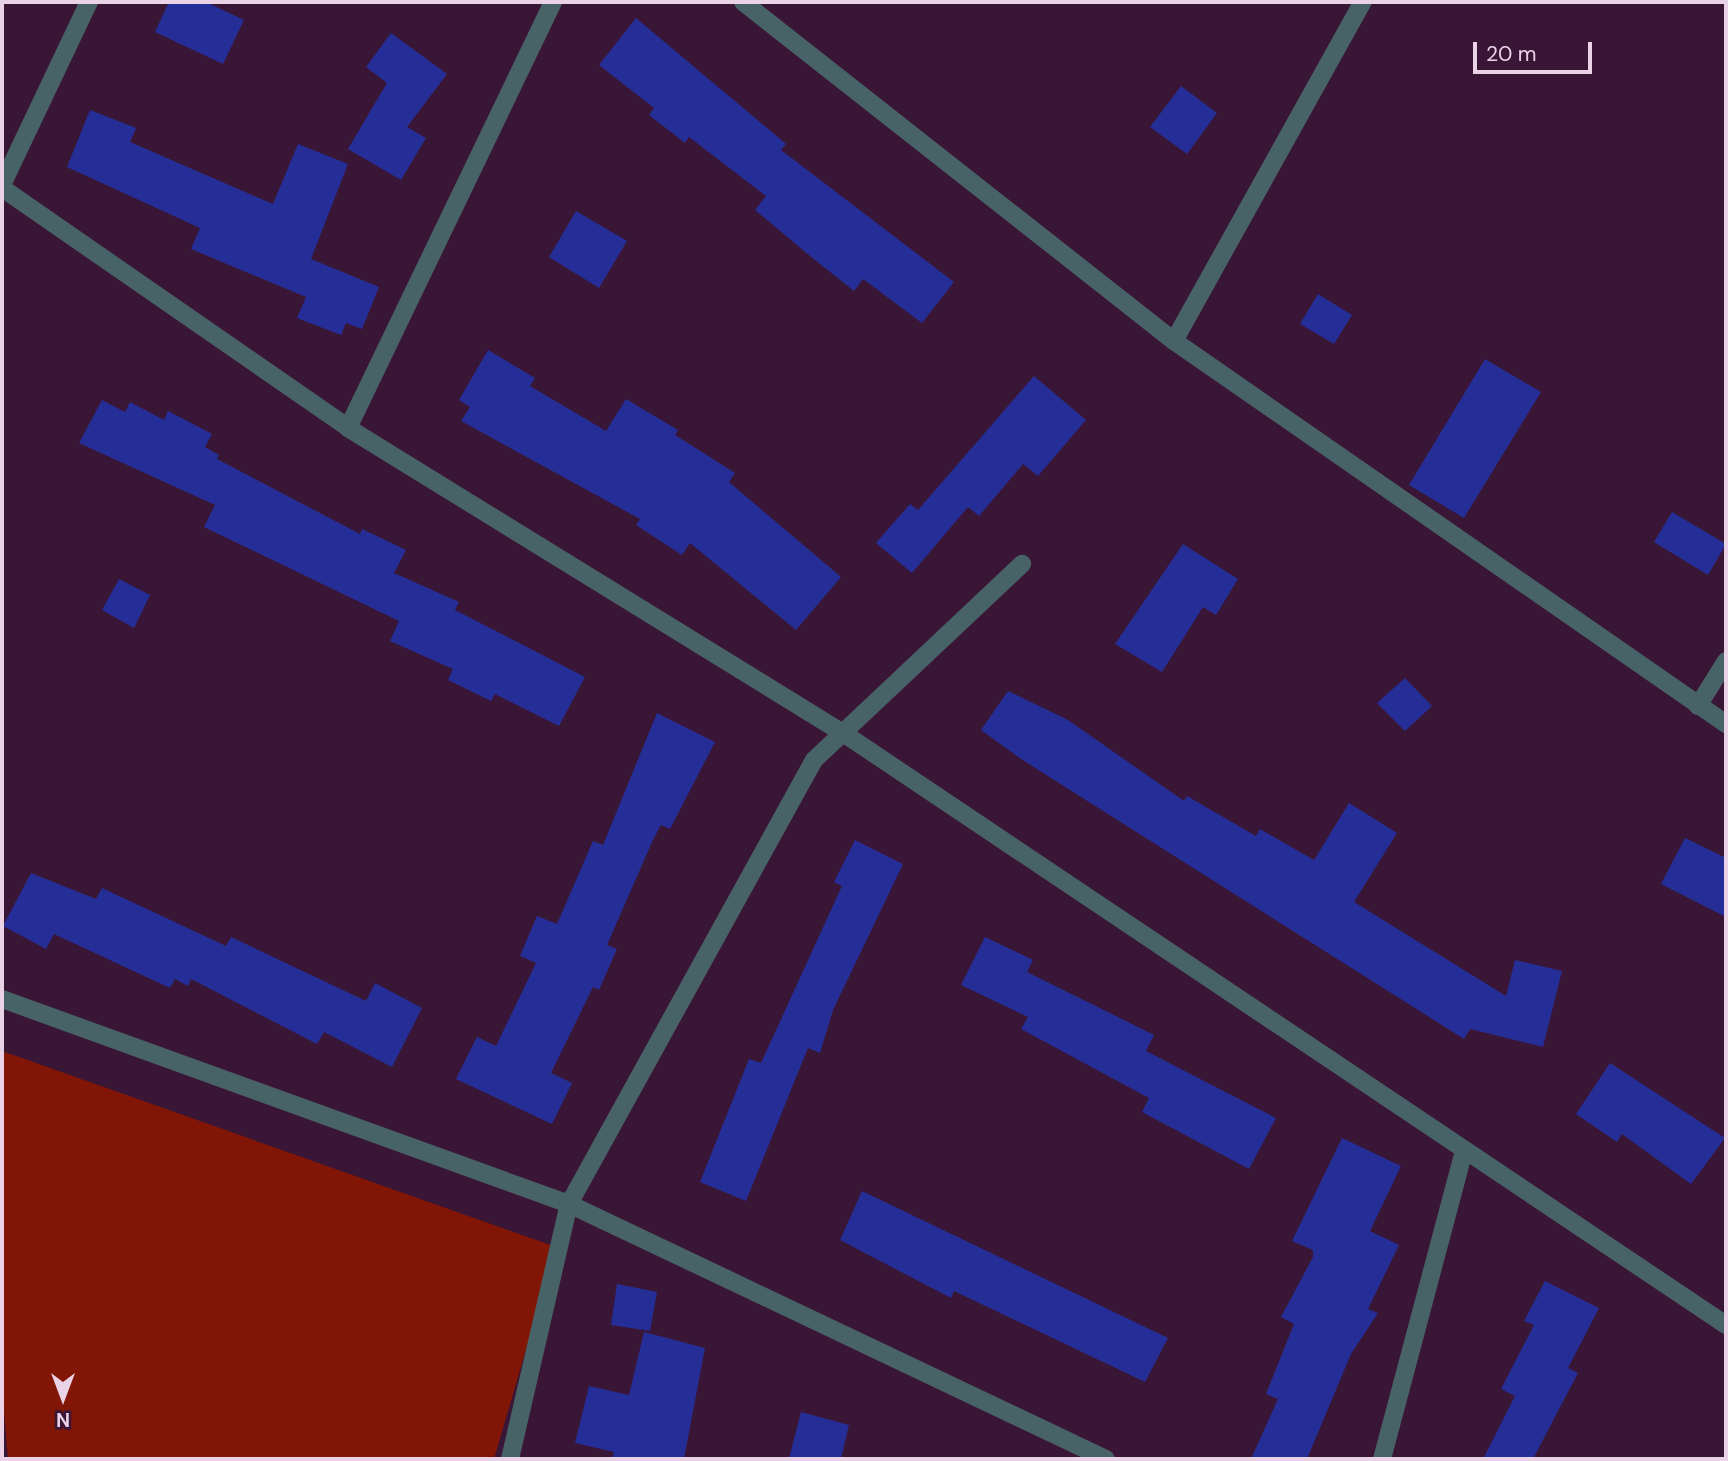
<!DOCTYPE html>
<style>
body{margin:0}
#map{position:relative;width:1728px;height:1461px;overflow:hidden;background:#3a1636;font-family:"DM Sans",sans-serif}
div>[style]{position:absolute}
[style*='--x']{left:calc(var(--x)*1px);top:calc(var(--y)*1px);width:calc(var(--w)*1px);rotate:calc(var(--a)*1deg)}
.green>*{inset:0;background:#811606}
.building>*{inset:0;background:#252e96}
.street>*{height:18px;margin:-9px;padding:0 9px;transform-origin:9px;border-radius:9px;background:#486368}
span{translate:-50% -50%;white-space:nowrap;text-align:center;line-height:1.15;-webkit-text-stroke:7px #3a1636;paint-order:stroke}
.frame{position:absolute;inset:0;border:4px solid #ebd3e7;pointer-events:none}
.north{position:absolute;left:28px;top:1363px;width:70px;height:70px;-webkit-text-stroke:5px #3a1636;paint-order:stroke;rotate:180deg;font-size:19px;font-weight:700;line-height:28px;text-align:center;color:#ebd3e7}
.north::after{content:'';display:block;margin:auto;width:24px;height:32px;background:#ebd3e7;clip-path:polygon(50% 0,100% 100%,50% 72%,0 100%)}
.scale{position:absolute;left:1473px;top:42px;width:119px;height:32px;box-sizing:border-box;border:4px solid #ebd3e7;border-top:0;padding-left:9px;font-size:21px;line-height:24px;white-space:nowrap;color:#ebd3e7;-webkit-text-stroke:5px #3a1636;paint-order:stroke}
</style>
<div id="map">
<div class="green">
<div style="clip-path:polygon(2px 1051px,556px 1247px,494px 1459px,8px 1459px,2px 1388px)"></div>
</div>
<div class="building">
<div style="clip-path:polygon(169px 2px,206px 2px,244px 20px,223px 64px,155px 32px)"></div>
<div style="clip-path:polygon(636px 18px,786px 144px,781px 150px,954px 282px,922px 323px,863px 279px,854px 291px,810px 256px,755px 210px,766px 196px,689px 137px,685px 143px,649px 115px,654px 108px,599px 65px)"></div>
<div style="clip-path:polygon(391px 33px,447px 74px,407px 127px,426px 138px,401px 180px,348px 149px,387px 83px,366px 67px)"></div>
<div style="clip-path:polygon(1181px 86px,1217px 113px,1187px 154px,1150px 127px)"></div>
<div style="clip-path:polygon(90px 110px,136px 128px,130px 142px,273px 204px,298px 144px,348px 164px,311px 259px,379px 287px,362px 329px,346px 323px,341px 335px,297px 318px,306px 297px,191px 249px,200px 228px,67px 167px)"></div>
<div style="clip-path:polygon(576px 211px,627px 241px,599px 288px,549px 257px)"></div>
<div style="clip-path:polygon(1318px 294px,1352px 315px,1334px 344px,1300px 324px)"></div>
<div style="clip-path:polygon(488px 350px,535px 378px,530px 386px,606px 431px,626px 399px,678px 430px,675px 435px,735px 473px,729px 482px,841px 577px,796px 630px,690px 543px,682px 555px,636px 525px,640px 519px,461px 421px,470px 407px,459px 400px)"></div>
<div style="clip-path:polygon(1485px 359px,1541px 392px,1464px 518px,1409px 485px)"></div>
<div style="clip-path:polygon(1034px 376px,1086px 420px,1038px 476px,1023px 464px,979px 516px,968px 507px,912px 573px,876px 543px,910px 504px,918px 510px)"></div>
<div style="clip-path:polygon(102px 400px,125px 412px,130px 402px,164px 420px,168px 411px,212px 434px,205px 447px,219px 455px,217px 459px,360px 534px,362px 529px,406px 550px,394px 573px,459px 602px,455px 610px,585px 677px,559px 726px,495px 694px,491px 701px,448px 680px,453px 669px,390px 641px,399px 621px,204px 527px,215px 505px,79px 443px)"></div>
<div style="clip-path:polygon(1672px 512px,1726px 544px,1708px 575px,1654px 542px)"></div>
<div style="clip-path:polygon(1183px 544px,1238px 579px,1216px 615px,1203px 607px,1162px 672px,1115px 644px)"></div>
<div style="clip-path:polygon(119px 579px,150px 595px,134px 628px,102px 610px)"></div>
<div style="clip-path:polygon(1405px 678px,1432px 706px,1405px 731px,1377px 703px)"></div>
<div style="clip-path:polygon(1008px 691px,1068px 720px,1184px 801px,1187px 796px,1256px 836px,1260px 829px,1314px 860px,1349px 803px,1397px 833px,1354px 902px,1506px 996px,1515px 960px,1562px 971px,1543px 1047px,1470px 1029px,1464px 1039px,1021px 759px,981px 730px)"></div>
<div style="clip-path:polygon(657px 713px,715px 742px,670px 829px,661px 825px,653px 840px,607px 945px,617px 949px,599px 990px,593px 987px,551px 1073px,572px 1083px,552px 1124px,456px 1079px,477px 1037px,496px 1046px,536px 963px,520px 956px,537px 916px,557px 924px,593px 841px,603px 845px)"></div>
<div style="clip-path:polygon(1685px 838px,1726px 858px,1726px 917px,1661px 884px)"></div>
<div style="clip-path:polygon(855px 840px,903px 864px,833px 1010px,820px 1053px,808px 1048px,746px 1201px,700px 1182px,749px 1059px,761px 1063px,842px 886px,834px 882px)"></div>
<div style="clip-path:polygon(31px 873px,96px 899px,102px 888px,226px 946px,231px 937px,366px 1001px,375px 983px,422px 1008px,392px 1067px,324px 1032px,317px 1044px,191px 979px,188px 986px,175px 979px,170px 988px,54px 934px,46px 949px,3px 926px)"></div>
<div style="clip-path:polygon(985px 937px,1033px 960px,1027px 972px,1154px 1035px,1146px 1051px,1276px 1118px,1249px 1169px,1142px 1112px,1149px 1098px,1021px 1029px,1028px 1017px,961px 985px)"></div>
<div style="clip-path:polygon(1610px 1063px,1725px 1138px,1691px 1184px,1622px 1134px,1617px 1142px,1576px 1114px)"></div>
<div style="clip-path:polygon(1342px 1138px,1401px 1166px,1370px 1231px,1399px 1245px,1368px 1309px,1378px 1313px,1351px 1354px,1307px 1459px,1251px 1459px,1278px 1399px,1266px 1394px,1294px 1324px,1281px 1317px,1313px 1257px,1313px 1250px,1292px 1241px)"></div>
<div style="clip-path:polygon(862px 1191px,1168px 1338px,1145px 1382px,954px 1291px,951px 1298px,840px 1240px)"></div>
<div style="clip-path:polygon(1545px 1281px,1599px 1308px,1568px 1368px,1578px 1373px,1533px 1459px,1483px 1459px,1515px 1396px,1501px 1389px,1534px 1325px,1524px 1321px)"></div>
<div style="clip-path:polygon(617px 1284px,657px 1292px,650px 1331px,611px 1325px)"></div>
<div style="clip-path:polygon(644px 1332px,705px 1348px,684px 1459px,612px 1459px,614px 1452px,575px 1443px,589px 1386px,629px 1395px)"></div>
<div style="clip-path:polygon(801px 1412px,849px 1425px,841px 1459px,789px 1459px)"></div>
</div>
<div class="street">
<div style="--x:743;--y:2;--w:548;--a:38.19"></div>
<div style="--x:1174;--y:341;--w:672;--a:34.75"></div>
<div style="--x:2;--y:185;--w:203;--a:-64.6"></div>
<div style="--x:2;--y:188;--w:421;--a:34.7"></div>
<div style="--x:348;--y:428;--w:585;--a:31.65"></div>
<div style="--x:846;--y:735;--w:1059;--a:33.84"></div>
<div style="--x:1174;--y:341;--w:388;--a:-60.9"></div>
<div style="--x:348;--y:428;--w:473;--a:-64.3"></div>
<div style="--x:1698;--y:706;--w:53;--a:-58.1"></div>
<div style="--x:2;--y:999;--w:603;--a:19.88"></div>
<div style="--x:569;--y:1204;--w:594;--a:25.4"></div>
<div style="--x:510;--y:1459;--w:262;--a:-77"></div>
<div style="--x:569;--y:1204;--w:507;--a:-61.11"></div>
<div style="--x:814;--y:760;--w:286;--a:-43.3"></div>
<div style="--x:1382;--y:1459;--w:319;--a:-75.1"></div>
</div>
<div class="frame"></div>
<div class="north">N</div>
<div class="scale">20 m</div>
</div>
